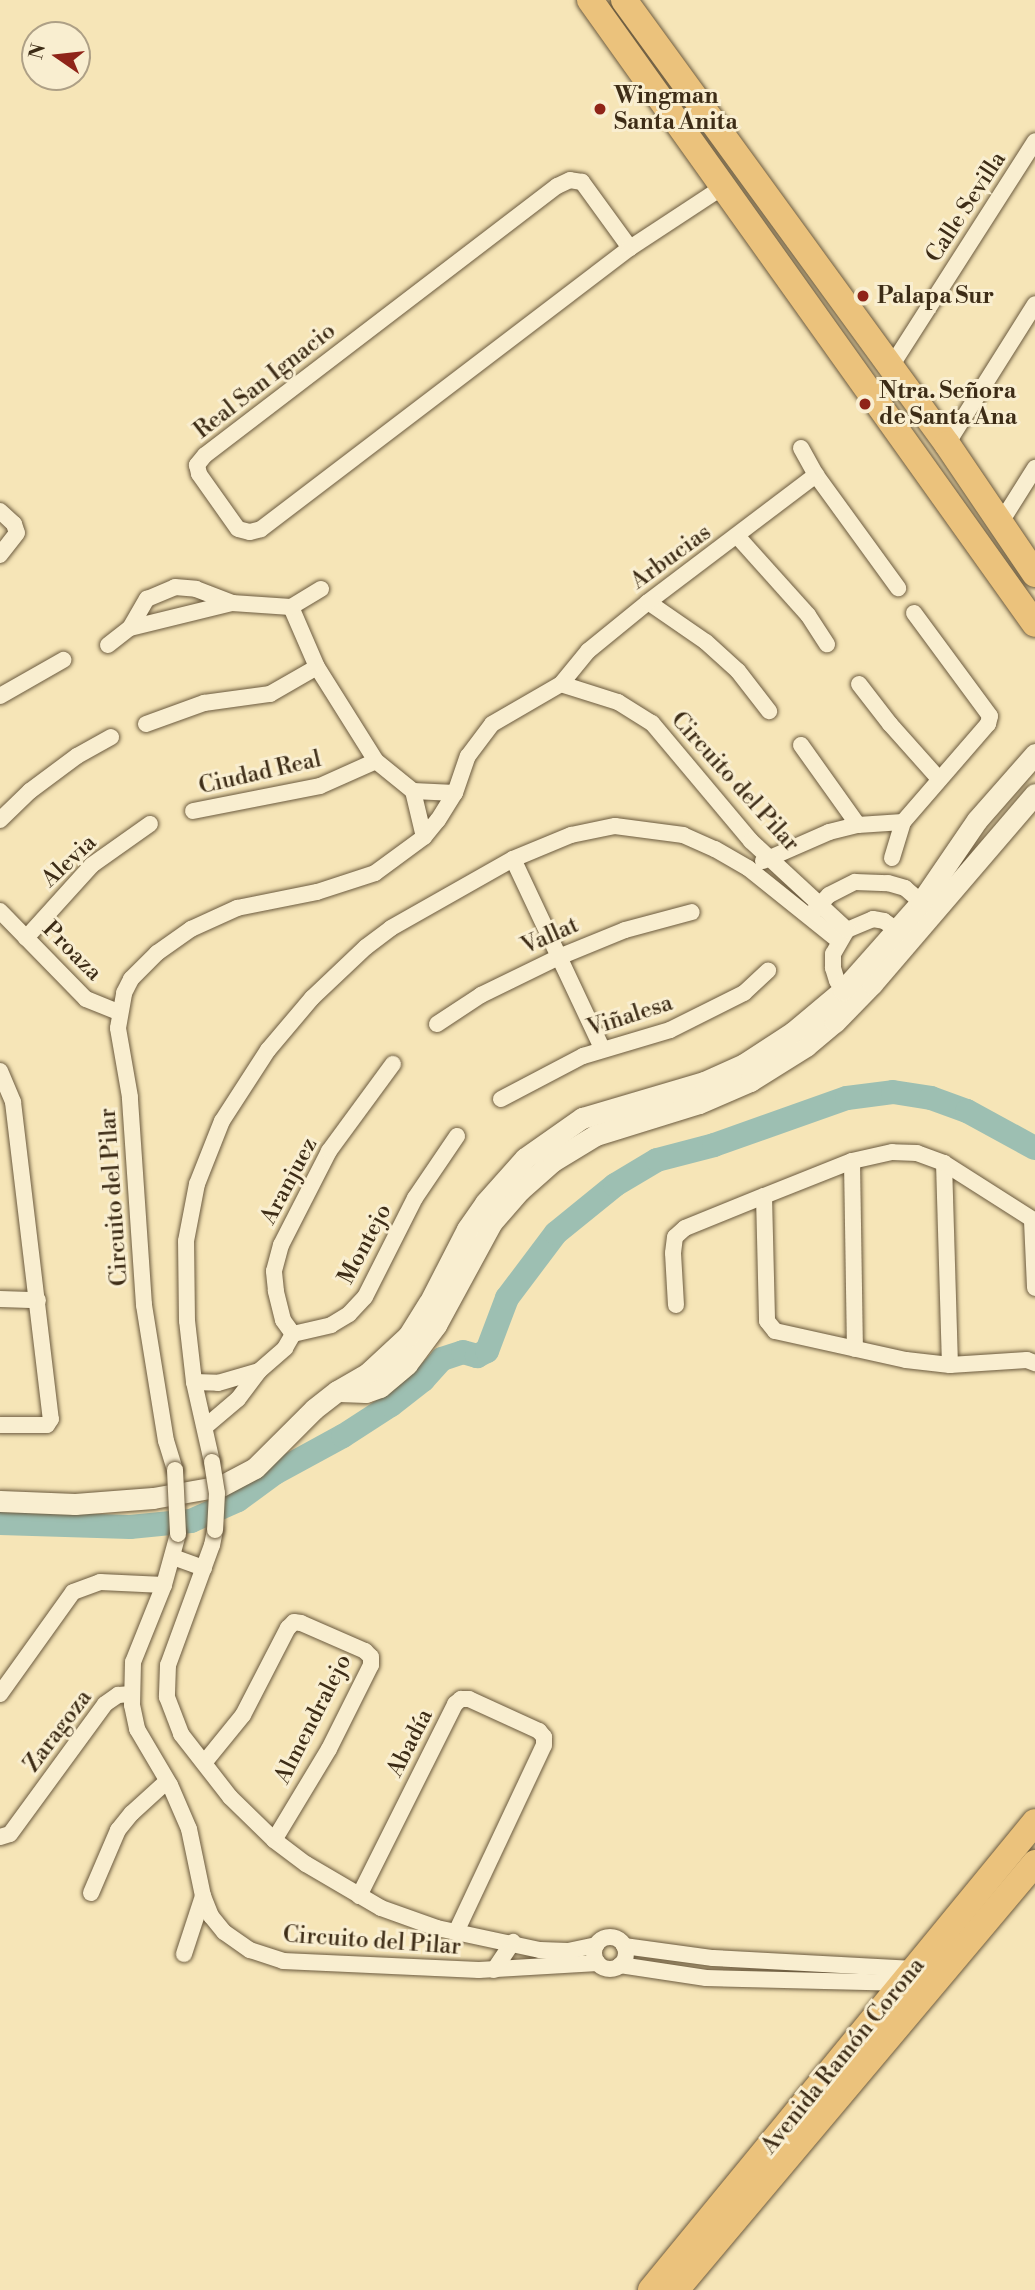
<!DOCTYPE html>
<meta charset="utf-8">
<style>
body{margin:0}
#map{position:relative;width:1035px;height:2290px;overflow:hidden;background:#f6e5b7;font-family:"Libre Bodoni",serif}
div>[style]{position:absolute}
[style*='--x']{left:calc(var(--x)*1px);top:calc(var(--y)*1px);width:calc(var(--w)*1px);rotate:calc(var(--a)*1deg)}
.river>*{height:24px;margin:-12px;padding:0 12px;transform-origin:12px;border-radius:12px;background:#9dbfb2}
.roads{filter:drop-shadow(0 0 2px #6b5a3e) drop-shadow(0 0 2px #6b5a3e)}
.minor>*{height:16px;margin:-8px;padding:0 8px;transform-origin:8px;border-radius:8px;background:#f9eed0}
.minor>.ring{margin:-8px;padding:0;box-sizing:content-box;background:none;border:16px solid #f9eed0;border-radius:50%}
.tertiary>*{height:21px;margin:-10.5px;padding:0 10.5px;transform-origin:10.5px;border-radius:10.5px;background:#f9eed0}
.primary>*{height:26px;margin:-13px;padding:0 13px;transform-origin:13px;border-radius:13px;background:#ebc27c}
.bridges{filter:drop-shadow(0 0 2px #6b5a3e) drop-shadow(0 0 2px #6b5a3e)}
.minor-bridge>*{height:16px;margin:-8px;padding:0 8px;transform-origin:8px;border-radius:8px;background:#f9eed0}
.dots>*{width:19px;height:19px;translate:-50% -50%;box-sizing:border-box;border:4px solid #f9eed0;border-radius:50%}
span{translate:-50% -50%;white-space:nowrap;text-align:center;line-height:1.15;-webkit-text-stroke:6px #f9eed0;paint-order:stroke}
.poi-label{font-size:23px;color:#3d2c16;font-weight:700}
.left{translate:0 -50%;text-align:left}
.street-label{font-size:23px;color:#3d2c16}
.north{position:absolute;left:21px;top:21px;width:70px;height:70px;box-sizing:border-box;background:#f9eed0;border:2px solid #aea086;border-radius:50%;rotate:284deg;font-size:19px;font-weight:700;line-height:28px;text-align:center;color:#3d2c16}
.north::after{content:'';display:block;margin:auto;width:24px;height:32px;background:#8f2418;clip-path:polygon(50% 0,100% 100%,50% 72%,0 100%)}
</style>
<div id="map">
<div class="river">
<div style="--x:0;--y:1523;--w:130;--a:1.8"></div>
<div style="--x:130;--y:1527;--w:61;--a:-5.6"></div>
<div style="--x:191;--y:1521;--w:51;--a:-24.1"></div>
<div style="--x:238;--y:1500;--w:46;--a:-36.1"></div>
<div style="--x:275;--y:1473;--w:77;--a:-28.6"></div>
<div style="--x:343;--y:1436;--w:57;--a:-32.9"></div>
<div style="--x:391;--y:1405;--w:41;--a:-38"></div>
<div style="--x:423;--y:1380;--w:28;--a:-48"></div>
<div style="--x:442;--y:1359;--w:22;--a:-18"></div>
<div style="--x:463;--y:1352;--w:15;--a:16"></div>
<div style="--x:477;--y:1356;--w:11;--a:-27"></div>
<div style="--x:487;--y:1351;--w:57;--a:-69.3"></div>
<div style="--x:507;--y:1298;--w:81;--a:-53"></div>
<div style="--x:556;--y:1233;--w:76;--a:-39.1"></div>
<div style="--x:615;--y:1185;--w:49;--a:-30.8"></div>
<div style="--x:657;--y:1160;--w:59;--a:-14.7"></div>
<div style="--x:714;--y:1145;--w:141;--a:-19.5"></div>
<div style="--x:847;--y:1098;--w:46;--a:-7.4"></div>
<div style="--x:893;--y:1092;--w:38;--a:9"></div>
<div style="--x:931;--y:1098;--w:38;--a:20"></div>
<div style="--x:967;--y:1111;--w:77;--a:28.6"></div>
</div>
<div class="roads">
<div class="minor">
<div style="--x:630;--y:248;--w:82;--a:-126"></div>
<div style="--x:582;--y:182;--w:12;--a:-171"></div>
<div style="--x:570;--y:180;--w:14;--a:155"></div>
<div style="--x:557;--y:186;--w:443;--a:142.6"></div>
<div style="--x:205;--y:455;--w:13;--a:129"></div>
<div style="--x:197;--y:465;--w:9;--a:77"></div>
<div style="--x:199;--y:474;--w:67;--a:54.7"></div>
<div style="--x:238;--y:529;--w:12;--a:14"></div>
<div style="--x:250;--y:532;--w:11;--a:-15"></div>
<div style="--x:261;--y:529;--w:464;--a:-37.3"></div>
<div style="--x:630;--y:248;--w:111;--a:-33.3"></div>
<div style="--x:890;--y:368;--w:269;--a:-57.4"></div>
<div style="--x:947;--y:444;--w:165;--a:-57.8"></div>
<div style="--x:801;--y:448;--w:31;--a:61"></div>
<div style="--x:816;--y:475;--w:140;--a:54"></div>
<div style="--x:0;--y:511;--w:19;--a:43"></div>
<div style="--x:14;--y:524;--w:9;--a:72"></div>
<div style="--x:17;--y:533;--w:28;--a:128"></div>
<div style="--x:1001;--y:522;--w:64;--a:-57.8"></div>
<div style="--x:738;--y:537;--w:105;--a:48.1"></div>
<div style="--x:808;--y:615;--w:35;--a:57"></div>
<div style="--x:648;--y:602;--w:70;--a:34.6"></div>
<div style="--x:706;--y:642;--w:43;--a:42.2"></div>
<div style="--x:738;--y:671;--w:51;--a:52.2"></div>
<div style="--x:291;--y:607;--w:65;--a:66.6"></div>
<div style="--x:317;--y:667;--w:111;--a:57.9"></div>
<div style="--x:376;--y:761;--w:48;--a:39"></div>
<div style="--x:413;--y:791;--w:47;--a:76.6"></div>
<div style="--x:130;--y:628;--w:34;--a:-60"></div>
<div style="--x:147;--y:599;--w:30;--a:-23"></div>
<div style="--x:175;--y:587;--w:21;--a:5"></div>
<div style="--x:196;--y:589;--w:39;--a:21"></div>
<div style="--x:108;--y:645;--w:28;--a:-38"></div>
<div style="--x:130;--y:628;--w:105;--a:-13.8"></div>
<div style="--x:232;--y:603;--w:59;--a:3.9"></div>
<div style="--x:291;--y:607;--w:35;--a:-31"></div>
<div style="--x:561;--y:684;--w:43;--a:-50.7"></div>
<div style="--x:588;--y:651;--w:77;--a:-39.2"></div>
<div style="--x:648;--y:602;--w:211;--a:-37.1"></div>
<div style="--x:859;--y:684;--w:51;--a:52.2"></div>
<div style="--x:890;--y:724;--w:74;--a:48.3"></div>
<div style="--x:0;--y:696;--w:73;--a:-29.7"></div>
<div style="--x:146;--y:724;--w:62;--a:-19.9"></div>
<div style="--x:204;--y:703;--w:67;--a:-7.8"></div>
<div style="--x:270;--y:694;--w:54;--a:-29.9"></div>
<div style="--x:801;--y:745;--w:98;--a:54.5"></div>
<div style="--x:413;--y:791;--w:42;--a:2.7"></div>
<div style="--x:193;--y:811;--w:129;--a:-11.1"></div>
<div style="--x:320;--y:786;--w:61;--a:-24.1"></div>
<div style="--x:0;--y:820;--w:42;--a:-44"></div>
<div style="--x:30;--y:791;--w:59;--a:-36.7"></div>
<div style="--x:77;--y:756;--w:39;--a:-29"></div>
<div style="--x:892;--y:858;--w:38;--a:-73"></div>
<div style="--x:903;--y:822;--w:130;--a:-49.1"></div>
<div style="--x:988;--y:724;--w:8;--a:-76"></div>
<div style="--x:990;--y:716;--w:128;--a:-126.4"></div>
<div style="--x:513;--y:859;--w:209;--a:64.8"></div>
<div style="--x:763;--y:861;--w:72;--a:-23.7"></div>
<div style="--x:829;--y:832;--w:30;--a:-14"></div>
<div style="--x:858;--y:825;--w:45;--a:-3.8"></div>
<div style="--x:0;--y:911;--w:123;--a:45.7"></div>
<div style="--x:86;--y:999;--w:35;--a:22"></div>
<div style="--x:814;--y:911;--w:22;--a:-47"></div>
<div style="--x:829;--y:895;--w:29;--a:-27"></div>
<div style="--x:855;--y:882;--w:33;--a:2"></div>
<div style="--x:888;--y:883;--w:18;--a:16"></div>
<div style="--x:905;--y:888;--w:21;--a:41"></div>
<div style="--x:26;--y:938;--w:98;--a:-47.9"></div>
<div style="--x:92;--y:865;--w:71;--a:-35.3"></div>
<div style="--x:850;--y:998;--w:21;--a:-127"></div>
<div style="--x:837;--y:981;--w:14;--a:-107"></div>
<div style="--x:833;--y:968;--w:14;--a:-90"></div>
<div style="--x:833;--y:954;--w:28;--a:-60"></div>
<div style="--x:847;--y:930;--w:28;--a:-23"></div>
<div style="--x:873;--y:919;--w:11;--a:10"></div>
<div style="--x:884;--y:921;--w:24;--a:35"></div>
<div style="--x:437;--y:1024;--w:53;--a:-33.4"></div>
<div style="--x:481;--y:995;--w:87;--a:-26"></div>
<div style="--x:559;--y:957;--w:71;--a:-22.2"></div>
<div style="--x:625;--y:930;--w:69;--a:-15"></div>
<div style="--x:0;--y:1071;--w:34;--a:67"></div>
<div style="--x:13;--y:1102;--w:319;--a:83.2"></div>
<div style="--x:51;--y:1419;--w:7;--a:124"></div>
<div style="--x:47;--y:1425;--w:47;--a:180"></div>
<div style="--x:501;--y:1099;--w:93;--a:-27.7"></div>
<div style="--x:583;--y:1056;--w:91;--a:-16.6"></div>
<div style="--x:670;--y:1030;--w:83;--a:-26.6"></div>
<div style="--x:744;--y:993;--w:33;--a:-43"></div>
<div style="--x:852;--y:1161;--w:188;--a:89.1"></div>
<div style="--x:944;--y:1163;--w:202;--a:88.3"></div>
<div style="--x:1032;--y:1221;--w:67;--a:87.4"></div>
<div style="--x:1035;--y:1221;--w:108;--a:-147.5"></div>
<div style="--x:944;--y:1163;--w:29;--a:-160"></div>
<div style="--x:917;--y:1153;--w:25;--a:-178"></div>
<div style="--x:892;--y:1152;--w:41;--a:167.3"></div>
<div style="--x:852;--y:1161;--w:95;--a:158.3"></div>
<div style="--x:764;--y:1196;--w:125;--a:88.6"></div>
<div style="--x:767;--y:1321;--w:13;--a:51"></div>
<div style="--x:775;--y:1331;--w:134;--a:12.5"></div>
<div style="--x:906;--y:1360;--w:44;--a:6.5"></div>
<div style="--x:950;--y:1365;--w:77;--a:-3.7"></div>
<div style="--x:1027;--y:1360;--w:9;--a:21"></div>
<div style="--x:0;--y:1299;--w:38;--a:2"></div>
<div style="--x:676;--y:1305;--w:52;--a:-93.3"></div>
<div style="--x:673;--y:1253;--w:16;--a:-83"></div>
<div style="--x:675;--y:1237;--w:13;--a:-42"></div>
<div style="--x:685;--y:1228;--w:85;--a:-22.1"></div>
<div style="--x:293;--y:1334;--w:17;--a:-126"></div>
<div style="--x:283;--y:1320;--w:30;--a:-104"></div>
<div style="--x:276;--y:1291;--w:20;--a:-96"></div>
<div style="--x:274;--y:1271;--w:27;--a:-75"></div>
<div style="--x:281;--y:1245;--w:106;--a:-62.9"></div>
<div style="--x:329;--y:1151;--w:108;--a:-53.7"></div>
<div style="--x:194;--y:1382;--w:24;--a:2"></div>
<div style="--x:218;--y:1383;--w:43;--a:-16.3"></div>
<div style="--x:205;--y:1427;--w:43;--a:-40.3"></div>
<div style="--x:238;--y:1399;--w:35;--a:-53"></div>
<div style="--x:259;--y:1371;--w:35;--a:-41"></div>
<div style="--x:285;--y:1348;--w:16;--a:-60"></div>
<div style="--x:293;--y:1334;--w:39;--a:-13"></div>
<div style="--x:331;--y:1325;--w:21;--a:-31"></div>
<div style="--x:349;--y:1314;--w:23;--a:-47"></div>
<div style="--x:365;--y:1297;--w:111;--a:-63.2"></div>
<div style="--x:415;--y:1198;--w:75;--a:-55.9"></div>
<div style="--x:212;--y:1462;--w:82;--a:-102.7"></div>
<div style="--x:194;--y:1382;--w:61;--a:-96.5"></div>
<div style="--x:187;--y:1321;--w:80;--a:-90.7"></div>
<div style="--x:186;--y:1241;--w:58;--a:-79.1"></div>
<div style="--x:197;--y:1184;--w:68;--a:-68.4"></div>
<div style="--x:222;--y:1121;--w:85;--a:-57.1"></div>
<div style="--x:268;--y:1050;--w:68;--a:-49.8"></div>
<div style="--x:312;--y:998;--w:74;--a:-43.4"></div>
<div style="--x:366;--y:947;--w:31;--a:-37"></div>
<div style="--x:391;--y:928;--w:140;--a:-29.5"></div>
<div style="--x:513;--y:859;--w:63;--a:-22.5"></div>
<div style="--x:571;--y:835;--w:45;--a:-11.6"></div>
<div style="--x:615;--y:826;--w:69;--a:7.5"></div>
<div style="--x:683;--y:835;--w:35;--a:24"></div>
<div style="--x:715;--y:849;--w:38;--a:30"></div>
<div style="--x:748;--y:868;--w:115;--a:38.7"></div>
<div style="--x:175;--y:1470;--w:30;--a:-107"></div>
<div style="--x:166;--y:1441;--w:138;--a:-99.2"></div>
<div style="--x:144;--y:1305;--w:208;--a:-93.9"></div>
<div style="--x:130;--y:1097;--w:70;--a:-99.9"></div>
<div style="--x:118;--y:1028;--w:36;--a:-80"></div>
<div style="--x:124;--y:993;--w:16;--a:-63"></div>
<div style="--x:131;--y:979;--w:37;--a:-45"></div>
<div style="--x:157;--y:953;--w:42;--a:-35.2"></div>
<div style="--x:191;--y:929;--w:51;--a:-24.5"></div>
<div style="--x:237;--y:908;--w:82;--a:-11.3"></div>
<div style="--x:317;--y:892;--w:61;--a:-18.1"></div>
<div style="--x:375;--y:873;--w:61;--a:-36.3"></div>
<div style="--x:424;--y:837;--w:22;--a:-51"></div>
<div style="--x:438;--y:820;--w:32;--a:-58"></div>
<div style="--x:455;--y:793;--w:39;--a:-71"></div>
<div style="--x:468;--y:756;--w:40;--a:-53"></div>
<div style="--x:492;--y:724;--w:80;--a:-30.1"></div>
<div style="--x:561;--y:684;--w:60;--a:17.5"></div>
<div style="--x:618;--y:702;--w:40;--a:32"></div>
<div style="--x:652;--y:723;--w:154;--a:50"></div>
<div style="--x:751;--y:841;--w:131;--a:42.8"></div>
<div style="--x:215;--y:1530;--w:15;--a:101"></div>
<div style="--x:212;--y:1545;--w:128;--a:110.1"></div>
<div style="--x:168;--y:1665;--w:32;--a:92"></div>
<div style="--x:167;--y:1697;--w:40;--a:69"></div>
<div style="--x:181;--y:1734;--w:80;--a:52.1"></div>
<div style="--x:230;--y:1797;--w:62;--a:44.3"></div>
<div style="--x:274;--y:1840;--w:40;--a:37"></div>
<div style="--x:306;--y:1864;--w:87;--a:30.4"></div>
<div style="--x:381;--y:1908;--w:59;--a:19.7"></div>
<div style="--x:437;--y:1928;--w:105;--a:12.1"></div>
<div style="--x:540;--y:1950;--w:28;--a:2"></div>
<div style="--x:568;--y:1951;--w:29;--a:-12"></div>
<div style="--x:178;--y:1534;--w:53;--a:105.4"></div>
<div style="--x:164;--y:1585;--w:83;--a:111.9"></div>
<div style="--x:133;--y:1662;--w:43;--a:91.3"></div>
<div style="--x:132;--y:1705;--w:25;--a:78"></div>
<div style="--x:137;--y:1729;--w:65;--a:59.5"></div>
<div style="--x:170;--y:1785;--w:48;--a:66.6"></div>
<div style="--x:189;--y:1829;--w:68;--a:78.2"></div>
<div style="--x:203;--y:1896;--w:22;--a:68"></div>
<div style="--x:211;--y:1916;--w:21;--a:51"></div>
<div style="--x:224;--y:1932;--w:32;--a:35"></div>
<div style="--x:250;--y:1950;--w:35;--a:18"></div>
<div style="--x:283;--y:1961;--w:196;--a:2.6"></div>
<div style="--x:479;--y:1970;--w:119;--a:-3.4"></div>
<div style="--x:173;--y:1557;--w:33;--a:20"></div>
<div style="--x:0;--y:1694;--w:125;--a:-54.4"></div>
<div style="--x:73;--y:1592;--w:29;--a:-20"></div>
<div style="--x:100;--y:1582;--w:64;--a:2.7"></div>
<div style="--x:204;--y:1763;--w:62;--a:-50.9"></div>
<div style="--x:243;--y:1715;--w:98;--a:-62.7"></div>
<div style="--x:288;--y:1628;--w:8;--a:-45"></div>
<div style="--x:294;--y:1622;--w:7;--a:8"></div>
<div style="--x:301;--y:1623;--w:70;--a:23.6"></div>
<div style="--x:365;--y:1651;--w:8;--a:45"></div>
<div style="--x:371;--y:1657;--w:8;--a:90"></div>
<div style="--x:371;--y:1665;--w:94;--a:116.6"></div>
<div style="--x:329;--y:1749;--w:106;--a:121.1"></div>
<div style="--x:0;--y:1837;--w:10;--a:-17"></div>
<div style="--x:10;--y:1834;--w:161;--a:-53.8"></div>
<div style="--x:105;--y:1704;--w:16;--a:-35"></div>
<div style="--x:118;--y:1695;--w:14;--a:-4"></div>
<div style="--x:91;--y:1893;--w:69;--a:-66.8"></div>
<div style="--x:118;--y:1830;--w:22;--a:-51"></div>
<div style="--x:132;--y:1813;--w:47;--a:-42.4"></div>
<div style="--x:359;--y:1896;--w:215;--a:-63.4"></div>
<div style="--x:455;--y:1704;--w:8;--a:-40"></div>
<div style="--x:461;--y:1699;--w:8;--a:0"></div>
<div style="--x:469;--y:1699;--w:77;--a:24.6"></div>
<div style="--x:539;--y:1731;--w:8;--a:50"></div>
<div style="--x:544;--y:1737;--w:8;--a:90"></div>
<div style="--x:544;--y:1745;--w:207;--a:115.2"></div>
<div class="ring" style="left:594px;top:1937px;width:16px;height:16px"></div>
<div style="--x:624;--y:1946;--w:90;--a:7.7"></div>
<div style="--x:713;--y:1958;--w:206;--a:3.1"></div>
<div style="--x:184;--y:1954;--w:61;--a:-71.9"></div>
<div style="--x:620;--y:1965;--w:87;--a:8.6"></div>
<div style="--x:706;--y:1978;--w:201;--a:1.4"></div>
<div style="--x:494;--y:1970;--w:34;--a:-56"></div>
</div>
<div class="tertiary">
<div style="--x:339;--y:1391;--w:27;--a:2"></div>
<div style="--x:366;--y:1392;--w:15;--a:-20"></div>
<div style="--x:380;--y:1387;--w:35;--a:-40"></div>
<div style="--x:407;--y:1364;--w:49;--a:-53.4"></div>
<div style="--x:436;--y:1325;--w:117;--a:-61.5"></div>
<div style="--x:492;--y:1222;--w:43;--a:-48.8"></div>
<div style="--x:520;--y:1190;--w:44;--a:-41.3"></div>
<div style="--x:553;--y:1161;--w:50;--a:-31.2"></div>
<div style="--x:596;--y:1135;--w:108;--a:-17.3"></div>
<div style="--x:699;--y:1103;--w:56;--a:-23.3"></div>
<div style="--x:750;--y:1081;--w:66;--a:-32"></div>
<div style="--x:806;--y:1046;--w:38;--a:-40"></div>
<div style="--x:835;--y:1022;--w:53;--a:-45.8"></div>
<div style="--x:872;--y:984;--w:250;--a:-49.4"></div>
<div style="--x:0;--y:1501;--w:75;--a:2.3"></div>
<div style="--x:75;--y:1504;--w:78;--a:-4.4"></div>
<div style="--x:153;--y:1498;--w:69;--a:-10"></div>
<div style="--x:221;--y:1486;--w:38;--a:-28"></div>
<div style="--x:255;--y:1468;--w:83;--a:-45"></div>
<div style="--x:314;--y:1409;--w:29;--a:-38"></div>
<div style="--x:337;--y:1391;--w:36;--a:-30"></div>
<div style="--x:368;--y:1373;--w:54;--a:-42.8"></div>
<div style="--x:408;--y:1336;--w:39;--a:-58"></div>
<div style="--x:429;--y:1303;--w:83;--a:-62.8"></div>
<div style="--x:467;--y:1229;--w:32;--a:-55"></div>
<div style="--x:485;--y:1203;--w:60;--a:-48.4"></div>
<div style="--x:525;--y:1158;--w:70;--a:-35.1"></div>
<div style="--x:582;--y:1118;--w:127;--a:-16.4"></div>
<div style="--x:704;--y:1082;--w:44;--a:-24.2"></div>
<div style="--x:744;--y:1064;--w:59;--a:-33.1"></div>
<div style="--x:793;--y:1032;--w:65;--a:-40"></div>
<div style="--x:843;--y:990;--w:118;--a:-48.4"></div>
<div style="--x:921;--y:902;--w:99;--a:-55.7"></div>
<div style="--x:977;--y:820;--w:88;--a:-48.7"></div>
</div>
<div class="primary">
<div style="--x:590;--y:0;--w:766;--a:54.51"></div>
<div style="--x:624;--y:0;--w:549;--a:53.96"></div>
<div style="--x:947;--y:444;--w:157;--a:55.9"></div>
<div style="--x:651;--y:2290;--w:605;--a:-50.63"></div>
<div style="--x:676;--y:2290;--w:558;--a:-49.94"></div>
</div>
</div>
<div class="bridges">
<div class="minor-bridge">
<div style="--x:212;--y:1462;--w:31;--a:81"></div>
<div style="--x:217;--y:1493;--w:37;--a:93"></div>
<div style="--x:175;--y:1470;--w:64;--a:87.3"></div>
</div>
</div>
<div class="dots">
<div style="left:600px;top:109px;background:#8f2418"></div>
<div style="left:863px;top:296px;background:#8f2418"></div>
<div style="left:865px;top:404px;background:#8f2418"></div>
</div>
<div class="poi-label">
<span class="left" style="left:614px;top:109px">Wingman<br>Santa Anita</span>
<span class="left" style="left:877px;top:296px">Palapa Sur</span>
<span class="left" style="left:879px;top:404px">Ntra. Señora<br>de Santa Ana</span>
</div>
<div class="street-label">
<span style="left:966px;top:207px;rotate:-57deg">Calle Sevilla</span>
<span style="left:265px;top:381px;rotate:-38deg">Real San Ignacio</span>
<span style="left:671px;top:557px;rotate:-36deg">Arbucias</span>
<span style="left:260px;top:773px;rotate:-13deg">Ciudad Real</span>
<span style="left:735px;top:782px;rotate:48deg">Circuito del Pilar</span>
<span style="left:69px;top:861px;rotate:-43deg">Alevia</span>
<span style="left:550px;top:936px;rotate:-24deg">Vallat</span>
<span style="left:72px;top:951px;rotate:45deg">Proaza</span>
<span style="left:630px;top:1016px;rotate:-18deg">Viñalesa</span>
<span style="left:289px;top:1181px;rotate:-62deg">Aranjuez</span>
<span style="left:114px;top:1197px;rotate:-94deg">Circuito del Pilar</span>
<span style="left:365px;top:1244px;rotate:-62deg">Montejo</span>
<span style="left:313px;top:1719px;rotate:-63deg">Almendralejo</span>
<span style="left:58px;top:1731px;rotate:-53deg">Zaragoza</span>
<span style="left:410px;top:1743px;rotate:-63deg">Abadía</span>
<span style="left:372px;top:1941px;rotate:4deg">Circuito del Pilar</span>
<span style="left:843px;top:2056px;rotate:-51deg">Avenida Ramón Corona</span>
</div>
<div class="north">N</div>
</div>
